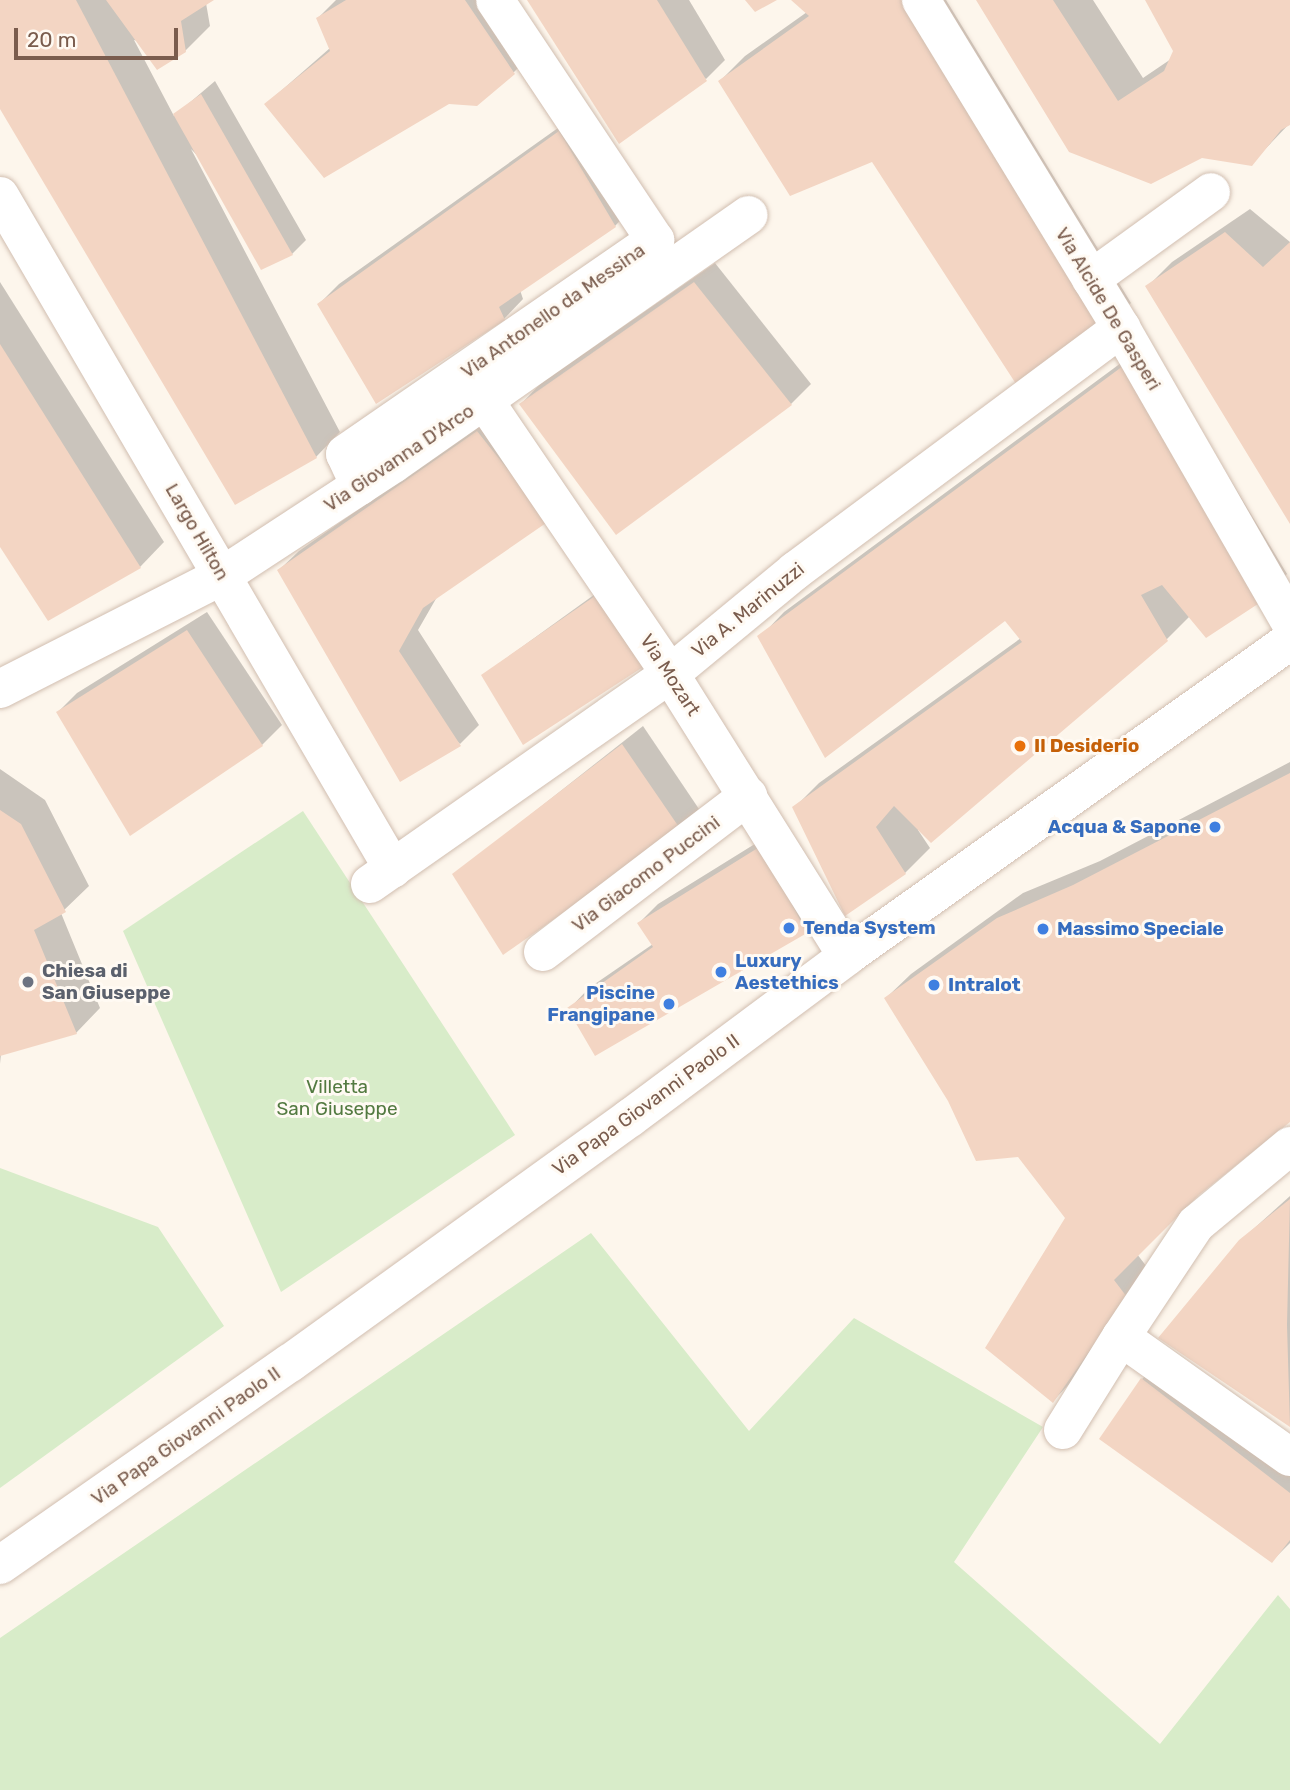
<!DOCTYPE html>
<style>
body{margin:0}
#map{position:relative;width:1290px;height:1790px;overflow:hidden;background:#fdf6ec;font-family:Rubik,sans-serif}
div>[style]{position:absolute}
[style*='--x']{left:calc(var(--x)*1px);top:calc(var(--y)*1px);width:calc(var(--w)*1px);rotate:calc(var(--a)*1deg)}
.green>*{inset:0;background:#d8ecc9}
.shadow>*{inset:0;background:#0003}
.building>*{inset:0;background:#f3d5c3}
.roads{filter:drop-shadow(0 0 2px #d1beb0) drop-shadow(0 0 2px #d1beb0)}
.minor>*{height:38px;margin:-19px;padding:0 19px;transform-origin:19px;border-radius:19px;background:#fff}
.dots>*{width:19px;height:19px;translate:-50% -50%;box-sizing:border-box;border:4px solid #fffaf3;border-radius:50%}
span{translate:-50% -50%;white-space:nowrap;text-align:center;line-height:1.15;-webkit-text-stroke:6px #fffaf3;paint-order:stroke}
.street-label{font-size:19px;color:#7a5c4d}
.food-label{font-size:19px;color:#c56008;font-weight:700}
.left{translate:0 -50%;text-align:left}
.shop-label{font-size:19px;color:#366cbe;font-weight:700}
.right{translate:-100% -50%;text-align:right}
.worship-label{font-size:19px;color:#5b616d;font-weight:700}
.park-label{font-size:19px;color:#537a41}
.scale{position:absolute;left:14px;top:28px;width:164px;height:32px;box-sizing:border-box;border:4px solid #7a5c4d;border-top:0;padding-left:9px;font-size:21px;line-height:24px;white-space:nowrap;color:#7a5c4d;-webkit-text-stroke:5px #fffaf3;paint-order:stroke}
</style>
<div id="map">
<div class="green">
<div style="clip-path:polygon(303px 811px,515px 1135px,281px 1292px,123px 931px)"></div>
<div style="clip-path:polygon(0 1168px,158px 1227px,224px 1326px,0 1488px)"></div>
<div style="clip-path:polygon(591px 1233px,749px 1431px,854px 1318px,1043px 1427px,954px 1562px,1160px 1744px,1278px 1595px,1290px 1609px,1290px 1790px,0 1790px,0 1638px)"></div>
</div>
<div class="shadow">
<div style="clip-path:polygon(0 0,210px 0,206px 3px,210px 26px,185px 51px,134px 40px,174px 116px,215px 81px,306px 240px,292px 254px,191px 149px,340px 432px,316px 457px,0 106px)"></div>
<div style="clip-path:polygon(336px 0,506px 0,538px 48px,514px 72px,266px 104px,330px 48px,318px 18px)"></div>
<div style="clip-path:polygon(529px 0,689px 0,725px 60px,706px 79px)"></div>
<div style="clip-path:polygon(794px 0,946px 0,1131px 303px,1106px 328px,872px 160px,720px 81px,745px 56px,807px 12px)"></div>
<div style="clip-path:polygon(978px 0,1093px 0,1143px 78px,1171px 59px,1175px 50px,1147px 0,1290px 0,1290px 123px,1251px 164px,1202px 156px,1151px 182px)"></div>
<div style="clip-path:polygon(579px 113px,634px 206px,615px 226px,520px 290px,523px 299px,504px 319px,319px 304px,339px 284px)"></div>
<div style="clip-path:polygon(1250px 209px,1290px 242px,1290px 520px,1148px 286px,1172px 262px)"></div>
<div style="clip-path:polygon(715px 263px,811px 384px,791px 404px,616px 532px,521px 404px,540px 384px)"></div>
<div style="clip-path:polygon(0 282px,164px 542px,140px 567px,0 543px)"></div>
<div style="clip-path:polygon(1148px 343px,1287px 574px,1263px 598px,1190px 616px,1166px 640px,918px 830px,930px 848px,905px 873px,794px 808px,819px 783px,1021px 638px,1006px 619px,760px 637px,784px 612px)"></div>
<div style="clip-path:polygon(498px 412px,567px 500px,437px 597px,418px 630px,479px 725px,460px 744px,279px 570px,299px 551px)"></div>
<div style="clip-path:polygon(609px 584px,524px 743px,483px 675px)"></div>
<div style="clip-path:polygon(207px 612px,282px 725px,262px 745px,58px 712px,77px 693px)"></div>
<div style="clip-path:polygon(643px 726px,699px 809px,679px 829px,454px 875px)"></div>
<div style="clip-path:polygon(1290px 762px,1290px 1119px,1198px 1193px,1137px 1254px,1150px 1271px,1077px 1376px,1053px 1401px,1067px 1218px,1019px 1156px,950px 1101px,886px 998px,911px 974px,1023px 893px,1100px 861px)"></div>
<div style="clip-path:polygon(0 769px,45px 800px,89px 886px,61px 913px,100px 1008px,76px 1033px,1px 1054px,0 1064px)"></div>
<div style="clip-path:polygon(761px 840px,826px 912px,806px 932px,570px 1008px,589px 988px,653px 944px,639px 923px,658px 904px,758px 842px,806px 928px)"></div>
<div style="clip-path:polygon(1290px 1196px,1290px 1425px,1161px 1337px,1240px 1241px)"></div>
<div style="clip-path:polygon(1162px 1360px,1290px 1458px,1290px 1543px,1272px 1561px,1142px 1379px)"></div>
</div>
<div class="building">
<div style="clip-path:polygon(0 0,76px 0,317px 458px,235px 505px,0 109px)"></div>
<div style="clip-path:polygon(106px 0,214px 0,181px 21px,186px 52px,157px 70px)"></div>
<div style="clip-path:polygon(346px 0,465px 0,515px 74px,477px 106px,449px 104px,324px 178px,264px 104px,330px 51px,316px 18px)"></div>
<div style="clip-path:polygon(527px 0,657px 0,707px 81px,619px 144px)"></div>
<div style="clip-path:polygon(745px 0,777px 0,755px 12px)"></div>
<div style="clip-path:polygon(791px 0,906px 0,1108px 329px,1020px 390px,872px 162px,790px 196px,718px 81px,809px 16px)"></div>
<div style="clip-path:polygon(976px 0,1053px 0,1118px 101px,1164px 71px,1173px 51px,1145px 0,1290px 0,1290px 125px,1281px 130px,1252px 166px,1202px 158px,1151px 184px,1069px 152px)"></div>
<div style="clip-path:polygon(201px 94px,293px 255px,261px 270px,173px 114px)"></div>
<div style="clip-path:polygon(559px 131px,616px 227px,499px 307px,505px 320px,376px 404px,317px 304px)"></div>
<div style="clip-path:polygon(1225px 232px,1263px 267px,1290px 242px,1290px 524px,1145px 286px)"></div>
<div style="clip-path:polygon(694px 282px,792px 405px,616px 535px,519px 404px)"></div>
<div style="clip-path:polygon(0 344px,141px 568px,48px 621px,0 547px)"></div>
<div style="clip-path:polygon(1123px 366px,1264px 600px,1206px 638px,1162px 585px,1141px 595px,1168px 641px,931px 843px,894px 806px,876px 827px,906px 874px,845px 916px,792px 807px,1022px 642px,1005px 621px,825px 758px,757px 636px)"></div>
<div style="clip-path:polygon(477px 431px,549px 521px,423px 608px,399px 651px,461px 746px,400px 782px,277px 570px)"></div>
<div style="clip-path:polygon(595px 596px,643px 667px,523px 745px,481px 675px)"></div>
<div style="clip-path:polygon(187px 630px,263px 746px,130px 836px,56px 712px)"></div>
<div style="clip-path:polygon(622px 744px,681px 830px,503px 955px,452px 874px)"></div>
<div style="clip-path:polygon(1290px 773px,1290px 1122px,1199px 1195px,1114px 1280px,1127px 1297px,1053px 1403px,985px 1348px,1065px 1218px,1018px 1157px,976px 1161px,948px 1101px,884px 998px,997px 918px,1073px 885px)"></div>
<div style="clip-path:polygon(0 810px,21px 824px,66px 912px,34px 930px,77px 1034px,0 1056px)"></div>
<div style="clip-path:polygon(761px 846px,807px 933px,595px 1056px,567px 1008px,653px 947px,637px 923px)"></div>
<div style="clip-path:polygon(1290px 1199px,1287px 1325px,1290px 1427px,1158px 1338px,1239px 1240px)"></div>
<div style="clip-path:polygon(1141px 1378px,1290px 1493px,1290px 1540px,1272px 1563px,1099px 1439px)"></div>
</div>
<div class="roads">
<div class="minor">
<div style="--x:921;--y:0;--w:384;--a:58.6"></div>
<div style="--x:1121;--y:328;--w:339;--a:60.1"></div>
<div style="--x:0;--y:196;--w:779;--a:59.72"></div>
<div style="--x:1091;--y:279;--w:148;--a:-35.9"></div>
<div style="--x:484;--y:400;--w:331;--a:55.8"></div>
<div style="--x:670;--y:674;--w:333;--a:57.9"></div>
<div style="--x:360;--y:486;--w:35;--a:-115"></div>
<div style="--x:345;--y:454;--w:377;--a:-34.6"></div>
<div style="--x:655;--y:240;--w:288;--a:-123.7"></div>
<div style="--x:0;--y:689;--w:249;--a:-27"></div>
<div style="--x:222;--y:576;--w:204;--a:-33.2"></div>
<div style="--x:393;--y:464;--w:434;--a:-35"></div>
<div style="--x:370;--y:884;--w:366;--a:-35"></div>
<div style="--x:670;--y:674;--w:162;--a:-39.5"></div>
<div style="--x:795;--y:571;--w:407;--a:-36.7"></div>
<div style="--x:543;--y:952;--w:258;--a:-37.3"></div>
<div style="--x:1290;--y:1146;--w:122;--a:140.3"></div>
<div style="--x:1196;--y:1224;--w:136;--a:123.6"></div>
<div style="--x:1121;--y:1337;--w:207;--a:35.4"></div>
<div style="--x:1063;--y:1430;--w:110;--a:-58.1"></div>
<div style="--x:0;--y:1565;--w:353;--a:-34.9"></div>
<div style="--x:290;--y:1363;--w:419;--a:-35.8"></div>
<div style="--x:630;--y:1118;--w:271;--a:-36.7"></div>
<div style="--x:847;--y:956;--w:544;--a:-35.42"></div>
</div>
</div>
<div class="dots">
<div style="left:1020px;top:746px;background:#e8710a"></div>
<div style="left:1215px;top:827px;background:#3f7fe0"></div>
<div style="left:789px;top:928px;background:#3f7fe0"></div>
<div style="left:1043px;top:929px;background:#3f7fe0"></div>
<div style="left:721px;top:972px;background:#3f7fe0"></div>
<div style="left:28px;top:982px;background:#6b7280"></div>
<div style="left:934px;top:985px;background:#3f7fe0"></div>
<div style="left:669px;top:1004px;background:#3f7fe0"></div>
</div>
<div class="street-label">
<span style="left:1108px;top:309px;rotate:59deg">Via Alcide De Gasperi</span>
<span style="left:553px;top:311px;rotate:-35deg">Via Antonello da Messina</span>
<span style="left:399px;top:458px;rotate:-34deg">Via Giovanna D'Arco</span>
<span style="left:197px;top:532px;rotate:60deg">Largo Hilton</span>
<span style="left:748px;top:610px;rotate:-39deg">Via A. Marinuzzi</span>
<span style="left:670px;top:675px;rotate:57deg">Via Mozart</span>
<span style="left:646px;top:874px;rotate:-37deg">Via Giacomo Puccini</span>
<span style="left:646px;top:1105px;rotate:-36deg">Via Papa Giovanni Paolo II</span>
<span style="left:186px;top:1436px;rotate:-35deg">Via Papa Giovanni Paolo II</span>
</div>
<div class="food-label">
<span class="left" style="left:1034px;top:746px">Il Desiderio</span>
</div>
<div class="shop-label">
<span class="right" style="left:1201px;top:827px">Acqua &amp; Sapone</span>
<span class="left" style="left:803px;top:928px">Tenda System</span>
<span class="left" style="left:1057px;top:929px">Massimo Speciale</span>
<span class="left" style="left:735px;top:972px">Luxury<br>Aestethics</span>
<span class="left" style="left:948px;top:985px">Intralot</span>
<span class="right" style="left:655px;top:1004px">Piscine<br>Frangipane</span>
</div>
<div class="worship-label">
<span class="left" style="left:42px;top:982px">Chiesa di<br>San Giuseppe</span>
</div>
<div class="park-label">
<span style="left:337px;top:1098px">Villetta<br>San Giuseppe</span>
</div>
<div class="scale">20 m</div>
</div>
